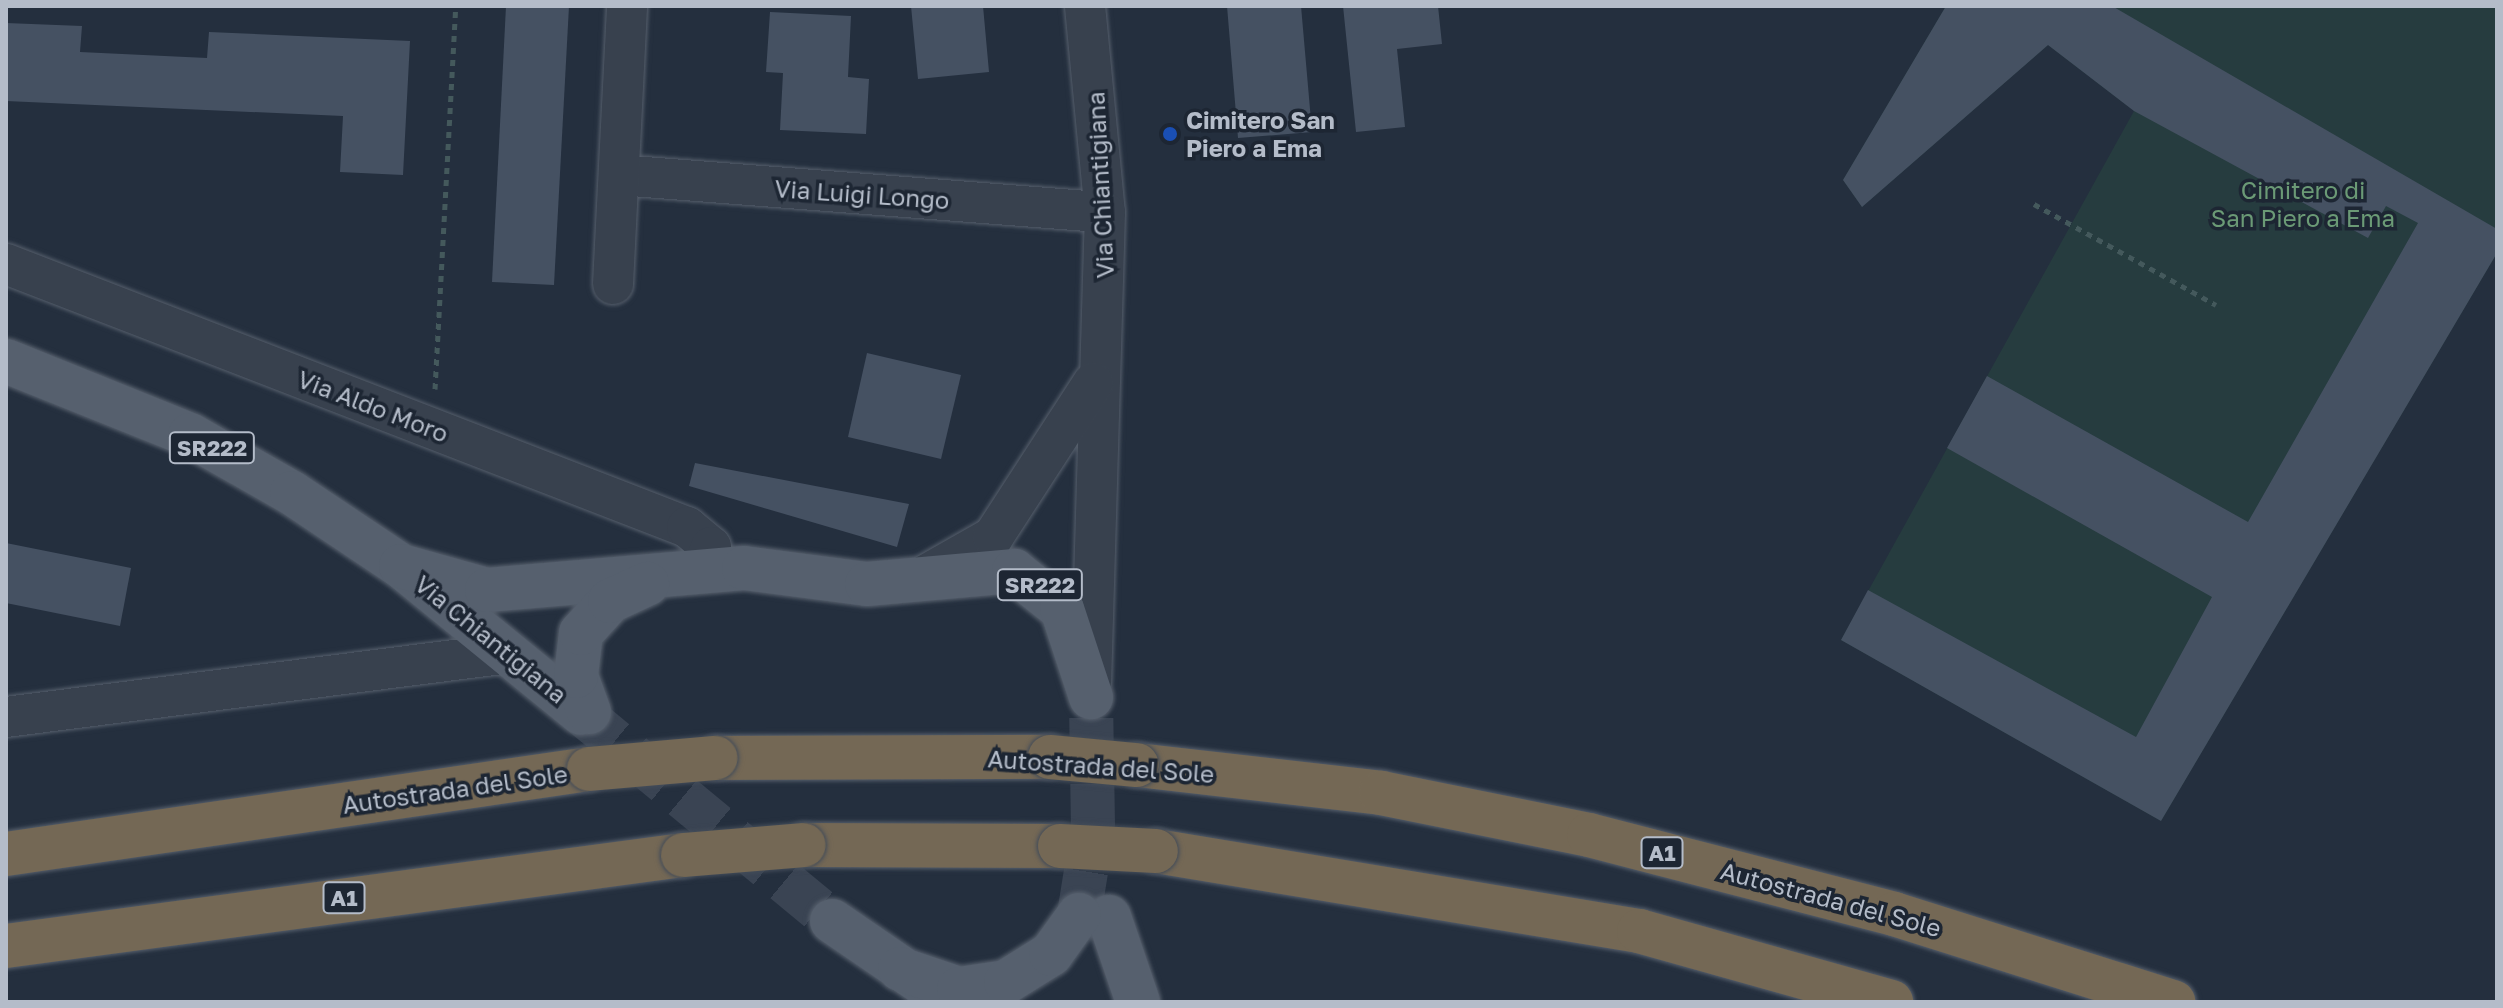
<!DOCTYPE html>
<style>
body{margin:0}
#map{position:relative;width:2503px;height:1008px;overflow:hidden;background:#242f3e;font-family:"Golos Text",sans-serif}
div>[style]{position:absolute}
[style*='--x']{left:calc(var(--x)*1px);top:calc(var(--y)*1px);width:calc(var(--w)*1px);rotate:calc(var(--a)*1deg)}
.green>*{inset:0;background:#263c3f}
.building>*{inset:0;background:#455162}
.major-tunnel>*{height:44px;margin-top:-22px;transform-origin:0;background:repeating-linear-gradient(90deg,#3a4453 0 44px,transparent 0 66px)}
.path>*{height:5px;margin-top:-2.5px;transform-origin:0;background:repeating-linear-gradient(90deg,#44595c 0 6px,transparent 0 12px)}
.roads{filter:drop-shadow(0 0 2px #565f6c) drop-shadow(0 0 2px #565f6c)}
.minor>*{height:40px;margin:-20px;padding:0 20px;transform-origin:20px;border-radius:20px;background:#38414e}
.major>*{height:44px;margin:-22px;padding:0 22px;transform-origin:22px;border-radius:22px;background:#56606e}
.highway>*{height:44px;margin:-22px;padding:0 22px;transform-origin:22px;border-radius:22px;background:#746855}
.bridges{filter:drop-shadow(0 0 2px #434c59) drop-shadow(0 0 2px #434c59)}
.highway-bridge>*{height:44px;margin:-22px;padding:0 22px;transform-origin:22px;border-radius:22px;background:#746855}
.dots>*{width:22px;height:22px;translate:-50% -50%;box-sizing:border-box;border:4px solid #1d2633;border-radius:50%}
span{translate:-50% -50%;white-space:nowrap;text-align:center;line-height:1.15;-webkit-text-stroke:7px #1d2633;paint-order:stroke}
.shield-label span{padding:2px 6px;background:#1d2633;border:2px solid;border-radius:6px;-webkit-text-stroke-width:0}
.shield-label{font-size:22px;color:#b4bcc9;font-weight:700}
.poi-label{font-size:24px;color:#b4bcc9;font-weight:700}
.left{translate:0 -50%;text-align:left}
.street-label{font-size:24px;color:#b4bcc9}
.park-label{font-size:24px;color:#6b9a76}
.frame{position:absolute;inset:0;border:8px solid #b4bcc9;pointer-events:none}
</style>
<div id="map">
<div class="green">
<div style="clip-path:polygon(1946px 6px,2497px 6px,2497px 253px,2161px 821px,1841px 640px,2134px 111px,2048px 45px,1862px 207px,1843px 180px)"></div>
</div>
<div class="building">
<div style="clip-path:polygon(506px 6px,569px 6px,554px 285px,492px 282px)"></div>
<div style="clip-path:polygon(911px 6px,983px 6px,989px 72px,918px 79px)"></div>
<div style="clip-path:polygon(1227px 6px,1301px 6px,1312px 132px,1238px 138px)"></div>
<div style="clip-path:polygon(1343px 6px,1438px 6px,1442px 44px,1397px 49px,1405px 127px,1356px 132px)"></div>
<div style="clip-path:polygon(1946px 6px,2112px 6px,2497px 229px,2497px 253px,2161px 821px,1841px 640px,1868px 590px,2136px 737px,2212px 597px,1947px 448px,1987px 376px,2248px 522px,2418px 223px,2386px 206px,2368px 238px,2134px 111px,2048px 45px,1862px 207px,1843px 180px)"></div>
<div style="clip-path:polygon(770px 12px,851px 16px,848px 77px,869px 79px,866px 134px,780px 130px,783px 73px,766px 72px)"></div>
<div style="clip-path:polygon(6px 23px,82px 26px,80px 52px,207px 58px,209px 32px,410px 41px,403px 175px,340px 172px,343px 116px,6px 101px)"></div>
<div style="clip-path:polygon(867px 353px,961px 375px,941px 459px,848px 437px)"></div>
<div style="clip-path:polygon(695px 463px,909px 504px,897px 547px,689px 486px)"></div>
<div style="clip-path:polygon(6px 543px,131px 568px,120px 626px,6px 603px)"></div>
</div>
<div class="major-tunnel">
<div style="--x:581;--y:713;--w:326;--a:39.6"></div>
<div style="--x:1079;--y:915;--w:88;--a:-80.9"></div>
<div style="--x:1093;--y:828;--w:131;--a:-90.9"></div>
</div>
<div class="path">
<div style="--x:2034;--y:204;--w:208;--a:29"></div>
<div style="--x:435;--y:389;--w:384;--a:-86.9"></div>
</div>
<div class="roads">
<div class="minor">
<div style="--x:1085;--y:6;--w:207;--a:84.5"></div>
<div style="--x:1105;--y:212;--w:469;--a:91.7"></div>
<div style="--x:619;--y:175;--w:487;--a:4.4"></div>
<div style="--x:6;--y:264;--w:730;--a:21.12"></div>
<div style="--x:687;--y:527;--w:31;--a:40"></div>
<div style="--x:711;--y:547;--w:23;--a:110"></div>
<div style="--x:613;--y:284;--w:278;--a:-87.1"></div>
<div style="--x:924;--y:576;--w:79;--a:-29.5"></div>
<div style="--x:993;--y:537;--w:184;--a:-57"></div>
<div style="--x:6;--y:717;--w:507;--a:-7.25"></div>
</div>
<div class="major">
<div style="--x:6;--y:361;--w:198;--a:21.9"></div>
<div style="--x:190;--y:435;--w:117;--a:29.6"></div>
<div style="--x:292;--y:493;--w:131;--a:33.8"></div>
<div style="--x:401;--y:566;--w:232;--a:39.2"></div>
<div style="--x:401;--y:566;--w:89;--a:15.6"></div>
<div style="--x:487;--y:590;--w:258;--a:-4.9"></div>
<div style="--x:744;--y:568;--w:124;--a:7.4"></div>
<div style="--x:867;--y:584;--w:148;--a:-5.1"></div>
<div style="--x:1014;--y:571;--w:61;--a:38.4"></div>
<div style="--x:1062;--y:609;--w:93;--a:71.8"></div>
<div style="--x:589;--y:712;--w:38;--a:-110"></div>
<div style="--x:576;--y:676;--w:43;--a:-83.4"></div>
<div style="--x:581;--y:633;--w:43;--a:-47.8"></div>
<div style="--x:610;--y:601;--w:41;--a:-24.7"></div>
<div style="--x:1109;--y:917;--w:90;--a:71.2"></div>
<div style="--x:832;--y:921;--w:112;--a:34.4"></div>
<div style="--x:900;--y:969;--w:62;--a:18.7"></div>
<div style="--x:959;--y:989;--w:48;--a:-8.5"></div>
<div style="--x:1006;--y:982;--w:53;--a:-31.9"></div>
<div style="--x:1051;--y:954;--w:48;--a:-54.3"></div>
</div>
<div class="highway">
<div style="--x:716;--y:758;--w:334;--a:-0.2"></div>
<div style="--x:1137;--y:765;--w:246;--a:6.5"></div>
<div style="--x:1381;--y:793;--w:212;--a:11.4"></div>
<div style="--x:1589;--y:835;--w:315;--a:14.5"></div>
<div style="--x:1894;--y:914;--w:293;--a:17.5"></div>
<div style="--x:804;--y:845;--w:256;--a:0.2"></div>
<div style="--x:1156;--y:851;--w:490;--a:9.4"></div>
<div style="--x:1639;--y:931;--w:262;--a:15.7"></div>
<div style="--x:6;--y:854;--w:589;--a:-8.3"></div>
<div style="--x:6;--y:946;--w:683;--a:-7.66"></div>
</div>
</div>
<div class="bridges">
<div class="highway-bridge">
<div style="--x:1050;--y:757;--w:87;--a:5.3"></div>
<div style="--x:589;--y:769;--w:127;--a:-5"></div>
<div style="--x:1060;--y:846;--w:96;--a:3"></div>
<div style="--x:683;--y:855;--w:121;--a:-4.7"></div>
</div>
</div>
<div class="dots">
<div style="left:1170px;top:134px;background:#1a4fb4"></div>
</div>
<div class="shield-label">
<span style="left:212px;top:448px">SR222</span>
<span style="left:1040px;top:585px">SR222</span>
<span style="left:1662px;top:853px">A1</span>
<span style="left:344px;top:898px">A1</span>
</div>
<div class="poi-label">
<span class="left" style="left:1186px;top:134px">Cimitero San<br>Piero a Ema</span>
</div>
<div class="street-label">
<span style="left:1100px;top:185px;rotate:-93deg">Via Chiantigiana</span>
<span style="left:862px;top:194px;rotate:4deg">Via Luigi Longo</span>
<span style="left:373px;top:406px;rotate:21deg">Via Aldo Moro</span>
<span style="left:491px;top:639px;rotate:39deg">Via Chiantigiana</span>
<span style="left:1101px;top:766px;rotate:4deg">Autostrada del Sole</span>
<span style="left:455px;top:789px;rotate:-8deg">Autostrada del Sole</span>
<span style="left:1831px;top:899px;rotate:15deg">Autostrada del Sole</span>
</div>
<div class="park-label">
<span style="left:2303px;top:204px">Cimitero di<br>San Piero a Ema</span>
</div>
<div class="frame"></div>
</div>
